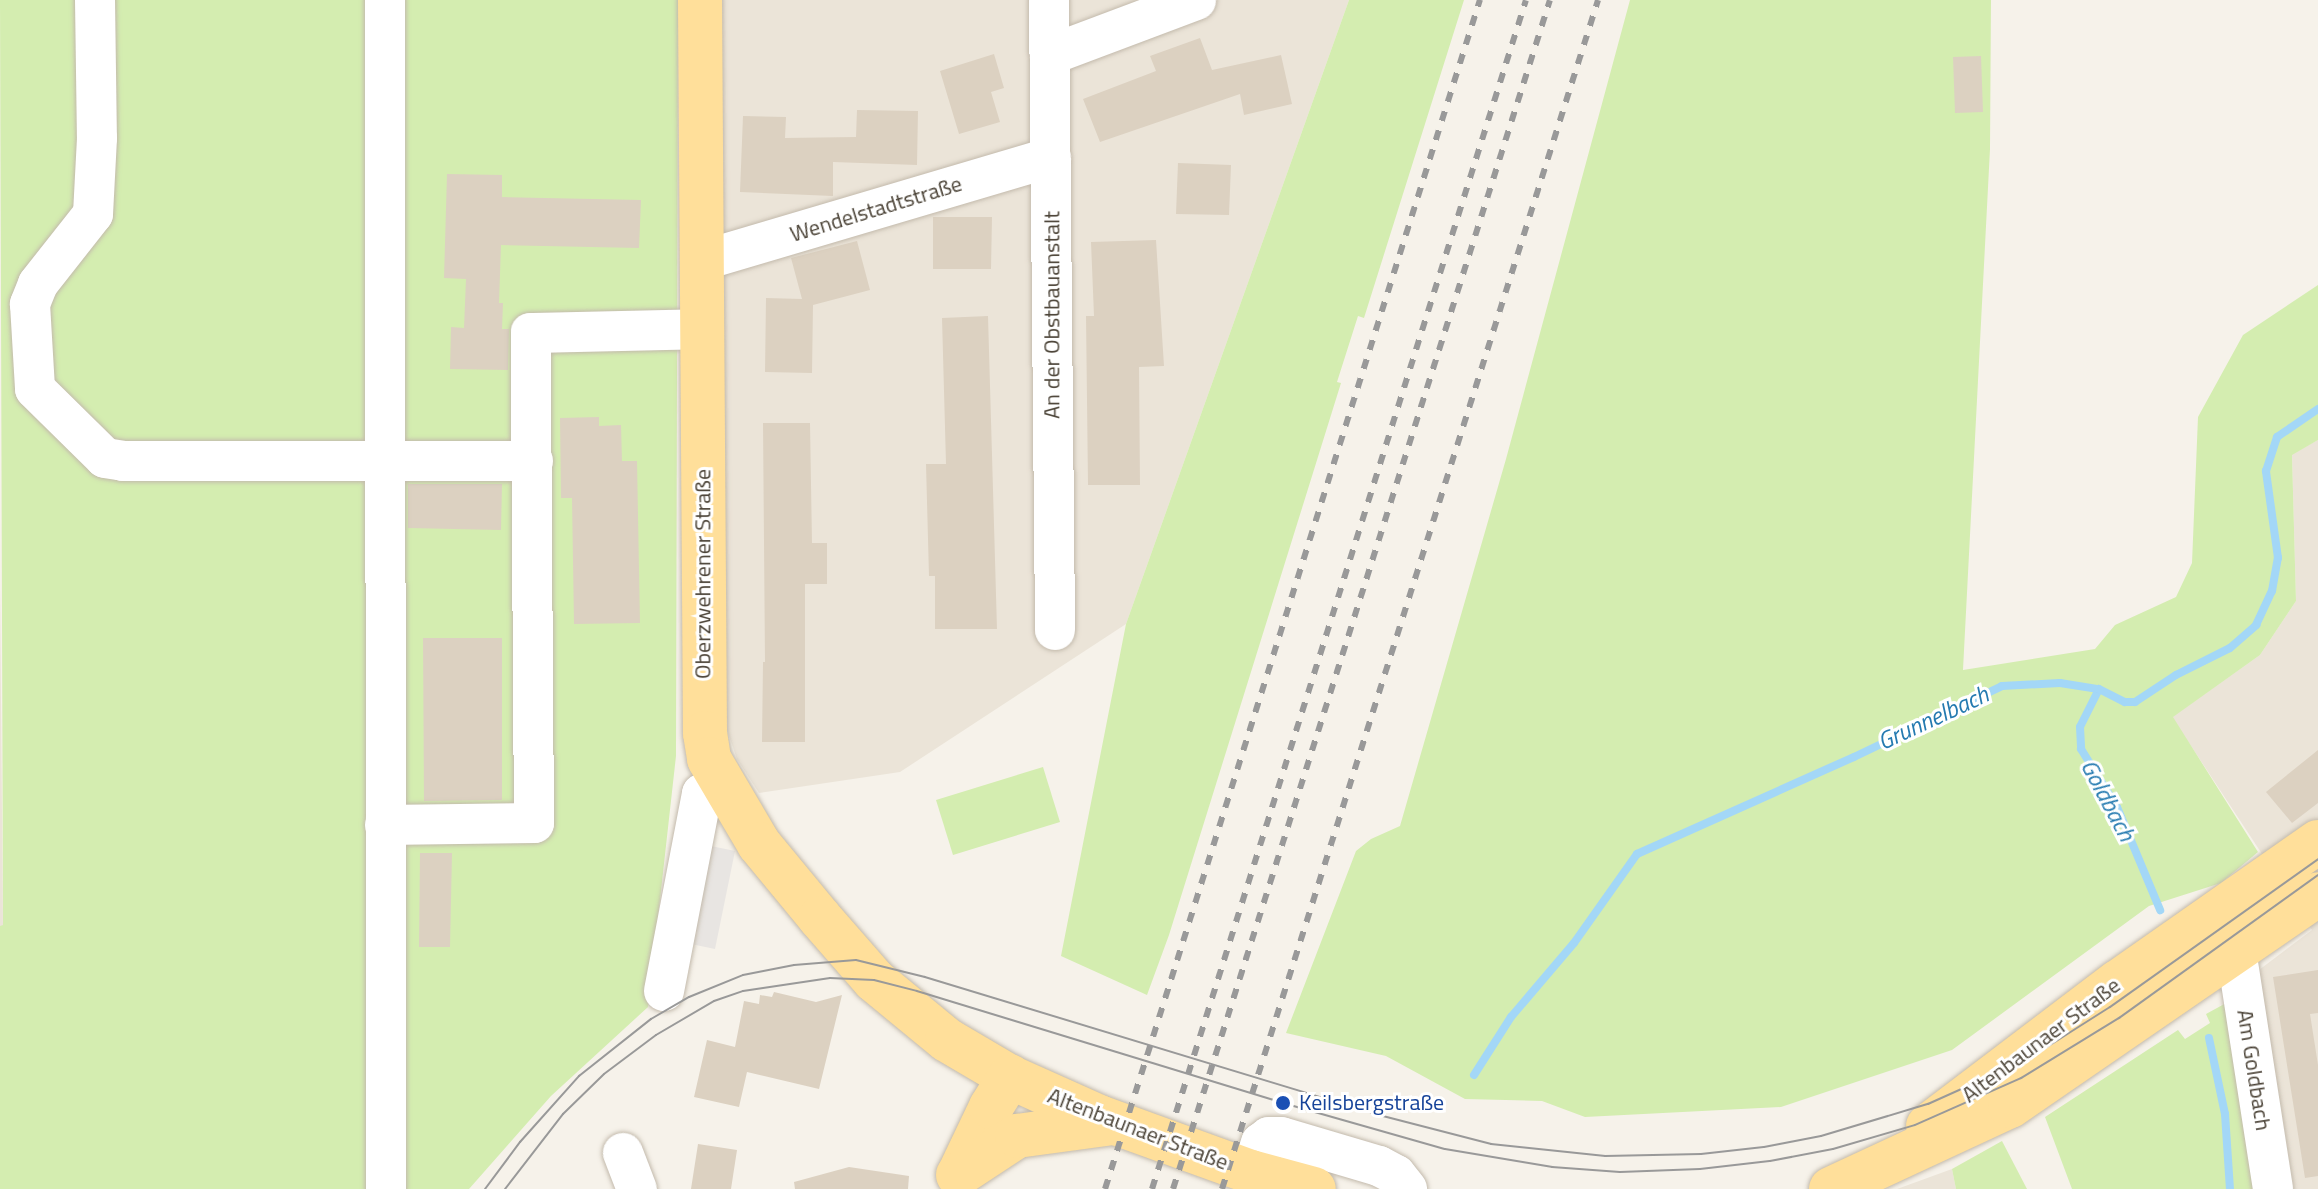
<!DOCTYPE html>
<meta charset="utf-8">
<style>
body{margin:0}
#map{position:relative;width:2318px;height:1189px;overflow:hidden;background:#f6f2ea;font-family:"Titillium Web",sans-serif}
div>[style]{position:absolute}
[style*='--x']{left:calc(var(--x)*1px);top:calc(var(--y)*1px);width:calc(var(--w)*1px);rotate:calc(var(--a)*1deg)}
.residential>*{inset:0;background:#ebe4d8}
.green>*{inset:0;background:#d4edb0}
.parking>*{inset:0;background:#e8e5e2}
.stream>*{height:8px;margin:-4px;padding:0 4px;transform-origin:4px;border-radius:4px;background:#a3d7f7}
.building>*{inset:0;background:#dcd1c1}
.roads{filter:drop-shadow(0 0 2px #c3baac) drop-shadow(0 0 2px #c3baac)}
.minor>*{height:40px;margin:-20px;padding:0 20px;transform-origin:20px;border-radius:20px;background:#fff}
.major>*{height:44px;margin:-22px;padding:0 22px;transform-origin:22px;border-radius:22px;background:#ffdf9a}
.tram>*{height:2px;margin:-1px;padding:0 1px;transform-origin:1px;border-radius:1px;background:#999}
.rail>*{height:6px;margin-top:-3px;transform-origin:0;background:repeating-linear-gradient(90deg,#999 0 10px,transparent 0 20px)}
.dots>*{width:22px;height:22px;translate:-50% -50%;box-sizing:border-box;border:4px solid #fff;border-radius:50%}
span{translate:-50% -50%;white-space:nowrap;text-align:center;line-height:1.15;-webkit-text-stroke:6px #fff;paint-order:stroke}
.street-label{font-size:22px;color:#4b4337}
.transit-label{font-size:22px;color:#164399}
.left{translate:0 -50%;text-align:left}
.water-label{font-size:24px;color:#247ab0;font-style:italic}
</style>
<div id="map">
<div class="residential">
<div style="clip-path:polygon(719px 0,1349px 0,1126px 624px,900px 772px,759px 793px,737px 759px,725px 724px)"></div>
<div style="clip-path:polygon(2318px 440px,2318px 1189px,2294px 1189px,2259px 970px,2312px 930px,2172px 717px,2260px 655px,2296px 601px,2292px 454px)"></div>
<div style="clip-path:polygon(0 587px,3px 926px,0 926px)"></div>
<div style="clip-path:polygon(1952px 1169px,1956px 1189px,1897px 1189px)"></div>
</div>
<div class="green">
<div style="clip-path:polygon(0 0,678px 0,676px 756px,648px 1007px,551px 1096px,469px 1189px,0 1189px,0 926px,3px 925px)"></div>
<div style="clip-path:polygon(1349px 0,1464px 0,1364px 318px,1358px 316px,1337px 382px,1341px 383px,1169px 935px,1147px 995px,1061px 956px,1126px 624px)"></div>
<div style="clip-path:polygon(1630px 0,1991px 0,1990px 149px,1963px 670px,2095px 649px,2115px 625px,2176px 597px,2192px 563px,2198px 417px,2243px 335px,2318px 285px,2318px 440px,2292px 455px,2296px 601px,2260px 655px,2173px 717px,2258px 852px,2221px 883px,2149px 906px,1952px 1050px,1781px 1107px,1585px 1117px,1542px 1101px,1465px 1099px,1386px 1056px,1286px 1033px,1356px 851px,1371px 839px,1400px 826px,1506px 459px)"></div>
<div style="clip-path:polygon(1043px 767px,1060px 822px,953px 855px,936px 800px)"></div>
<div style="clip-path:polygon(2228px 1002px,2261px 1189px,2072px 1189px,2045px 1117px,2178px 1030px,2185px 1039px,2210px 1023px,2206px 1014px)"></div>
<div style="clip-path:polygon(2002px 1141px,2027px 1189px,1956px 1189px,1952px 1169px)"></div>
</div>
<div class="parking">
<div style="clip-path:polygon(711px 846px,735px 851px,715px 949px,691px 944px)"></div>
</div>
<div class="stream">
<div style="--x:2099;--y:689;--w:42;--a:116.6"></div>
<div style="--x:2080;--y:727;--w:22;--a:87"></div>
<div style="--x:2081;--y:749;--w:68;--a:58.2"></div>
<div style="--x:2117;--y:807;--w:112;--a:67.3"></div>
<div style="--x:2209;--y:1038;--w:78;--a:78.1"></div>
<div style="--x:2225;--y:1114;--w:75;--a:86.2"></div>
<div style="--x:1474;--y:1075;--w:69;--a:-57.5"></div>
<div style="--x:1511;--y:1017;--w:97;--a:-49.6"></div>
<div style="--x:1574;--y:943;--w:109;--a:-54.7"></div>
<div style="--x:1637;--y:854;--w:238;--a:-24.1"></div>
<div style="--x:1854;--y:757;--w:164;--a:-25.6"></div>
<div style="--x:2002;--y:686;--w:58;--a:-3"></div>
<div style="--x:2060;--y:683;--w:39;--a:9"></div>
<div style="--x:2099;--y:689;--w:29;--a:27"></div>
<div style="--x:2125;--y:702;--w:10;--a:0"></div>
<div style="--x:2135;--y:702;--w:49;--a:-33.4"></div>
<div style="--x:2176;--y:675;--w:60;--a:-26.6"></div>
<div style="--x:2230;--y:648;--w:35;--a:-41"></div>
<div style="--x:2256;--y:625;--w:38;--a:-65"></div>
<div style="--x:2272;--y:591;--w:34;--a:-80"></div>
<div style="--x:2278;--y:558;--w:88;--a:-97.9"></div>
<div style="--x:2266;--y:471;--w:36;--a:-72"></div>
<div style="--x:2277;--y:437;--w:50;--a:-34.3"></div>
</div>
<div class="building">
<div style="clip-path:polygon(1200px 38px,1212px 70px,1281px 55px,1292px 104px,1244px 115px,1240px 94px,1100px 142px,1083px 99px,1156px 71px,1150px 56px)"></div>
<div style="clip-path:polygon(994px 54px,1004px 88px,991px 92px,1000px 122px,959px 134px,940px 71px)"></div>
<div style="clip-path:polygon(1981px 56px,1983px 112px,1955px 113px,1953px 57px)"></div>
<div style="clip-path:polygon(857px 110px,918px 111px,917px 165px,833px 162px,833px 196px,740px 192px,743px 116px,786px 117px,785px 138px,856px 137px)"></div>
<div style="clip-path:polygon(1178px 163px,1231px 165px,1229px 215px,1176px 214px)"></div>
<div style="clip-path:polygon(447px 174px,502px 175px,502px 197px,641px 200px,639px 248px,501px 245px,499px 303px,503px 303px,502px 329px,509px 329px,508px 370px,450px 369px,451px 327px,464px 328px,466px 279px,444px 278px)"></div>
<div style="clip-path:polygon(933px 217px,992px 217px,991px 269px,933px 269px)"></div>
<div style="clip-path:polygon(1156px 240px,1164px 366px,1139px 367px,1140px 485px,1088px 485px,1086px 316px,1094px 316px,1091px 242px)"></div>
<div style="clip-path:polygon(857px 241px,870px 290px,813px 305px,812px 373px,765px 372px,766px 298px,802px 299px,791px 258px)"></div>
<div style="clip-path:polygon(988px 316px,997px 629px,935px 629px,935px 576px,929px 576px,926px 464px,946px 464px,942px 318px)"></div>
<div style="clip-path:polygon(599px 417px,599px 426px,621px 425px,622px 461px,637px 461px,640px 623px,574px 624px,572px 498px,561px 498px,560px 418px)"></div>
<div style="clip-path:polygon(763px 423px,810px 423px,812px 543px,827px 543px,827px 584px,805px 584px,805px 742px,762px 742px,763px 662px,765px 662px)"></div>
<div style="clip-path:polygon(408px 484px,502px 484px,501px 530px,408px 528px)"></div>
<div style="clip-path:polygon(423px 638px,502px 638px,502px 800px,424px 801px)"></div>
<div style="clip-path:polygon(2318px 750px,2318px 803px,2292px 823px,2266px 792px)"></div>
<div style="clip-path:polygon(420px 853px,452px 853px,450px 947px,419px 947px)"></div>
<div style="clip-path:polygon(2318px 970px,2318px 1013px,2310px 1014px,2318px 1065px,2318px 1176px,2305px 1178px,2273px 977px)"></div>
<div style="clip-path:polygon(774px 992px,816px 1002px,842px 995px,819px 1089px,747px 1072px,739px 1107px,694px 1097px,707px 1040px,735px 1047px,744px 1001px,759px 1004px,760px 995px,772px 997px)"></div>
<div style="clip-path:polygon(698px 1144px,737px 1150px,731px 1189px,691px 1189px)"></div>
<div style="clip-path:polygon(849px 1167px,909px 1176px,908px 1189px,795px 1189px,794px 1182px)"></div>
</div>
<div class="roads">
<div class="minor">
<div style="--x:95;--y:0;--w:138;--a:89.2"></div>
<div style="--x:97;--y:138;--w:76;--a:93"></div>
<div style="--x:93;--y:214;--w:89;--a:128.2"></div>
<div style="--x:38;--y:284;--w:22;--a:112"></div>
<div style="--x:30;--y:304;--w:85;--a:86.6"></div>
<div style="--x:35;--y:389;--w:98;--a:44.6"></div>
<div style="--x:105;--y:458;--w:18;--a:9"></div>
<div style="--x:123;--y:461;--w:410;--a:0"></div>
<div style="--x:385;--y:0;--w:1189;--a:89.95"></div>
<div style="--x:1049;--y:0;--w:630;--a:89.45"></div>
<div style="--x:1050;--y:55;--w:156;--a:-20.6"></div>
<div style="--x:701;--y:261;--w:365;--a:-16.5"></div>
<div style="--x:385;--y:825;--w:149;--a:-0.8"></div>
<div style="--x:534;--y:823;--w:490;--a:-90.4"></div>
<div style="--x:531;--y:333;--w:170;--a:-1.3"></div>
<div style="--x:2220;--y:924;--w:31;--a:58"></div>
<div style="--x:2236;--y:950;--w:242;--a:81.2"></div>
<div style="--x:664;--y:991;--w:201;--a:-79.1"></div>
<div style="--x:702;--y:794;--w:24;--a:-22"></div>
<div style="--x:623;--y:1153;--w:39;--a:69"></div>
<div style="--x:1251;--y:1172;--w:31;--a:-71"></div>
<div style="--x:1261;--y:1143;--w:10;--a:-37"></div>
<div style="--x:1269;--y:1137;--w:12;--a:0"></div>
<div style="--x:1281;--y:1137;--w:102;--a:16.5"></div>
<div style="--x:1379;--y:1166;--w:19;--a:28"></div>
<div style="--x:1396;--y:1175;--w:18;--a:52"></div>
</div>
<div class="major">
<div style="--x:700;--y:0;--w:733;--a:89.61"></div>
<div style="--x:705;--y:733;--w:26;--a:81"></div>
<div style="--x:709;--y:759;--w:99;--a:59.5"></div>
<div style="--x:759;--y:844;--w:96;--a:50.5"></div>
<div style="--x:820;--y:918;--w:82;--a:48.9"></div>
<div style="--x:874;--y:980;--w:94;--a:39.4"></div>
<div style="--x:947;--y:1040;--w:73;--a:30.4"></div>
<div style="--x:1010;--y:1077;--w:98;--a:24.2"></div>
<div style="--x:1099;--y:1117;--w:162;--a:19.9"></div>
<div style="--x:1251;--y:1172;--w:65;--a:15.1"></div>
<div style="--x:1928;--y:1126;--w:238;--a:-37.2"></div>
<div style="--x:2118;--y:982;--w:244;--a:-35"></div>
<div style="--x:959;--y:1174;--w:74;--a:-64.5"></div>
<div style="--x:991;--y:1107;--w:36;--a:-58"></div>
<div style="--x:958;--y:1175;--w:71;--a:-33.5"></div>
<div style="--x:1017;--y:1136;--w:97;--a:-7.7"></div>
<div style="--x:1831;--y:1189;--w:197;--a:-24.9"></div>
<div style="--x:2010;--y:1106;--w:374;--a:-34.5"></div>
</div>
</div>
<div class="tram">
<div style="--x:485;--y:1189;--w:59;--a:-53.3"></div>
<div style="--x:520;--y:1142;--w:89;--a:-48.2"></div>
<div style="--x:579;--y:1076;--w:92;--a:-38.4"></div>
<div style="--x:651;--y:1019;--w:44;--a:-30.1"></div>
<div style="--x:689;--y:997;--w:58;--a:-22.2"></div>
<div style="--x:743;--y:975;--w:52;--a:-11.1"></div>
<div style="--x:794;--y:965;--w:62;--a:-4.6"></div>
<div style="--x:856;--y:960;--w:71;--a:13.8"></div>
<div style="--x:925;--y:977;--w:475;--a:16.9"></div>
<div style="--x:1379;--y:1115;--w:116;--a:14.5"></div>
<div style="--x:1491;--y:1144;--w:115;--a:6"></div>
<div style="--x:1605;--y:1156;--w:96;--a:-1.2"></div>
<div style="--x:1701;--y:1154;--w:63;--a:-6.3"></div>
<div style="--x:1764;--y:1147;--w:58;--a:-10.9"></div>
<div style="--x:1821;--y:1136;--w:112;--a:-16.7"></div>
<div style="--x:1928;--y:1104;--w:110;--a:-24.2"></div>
<div style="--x:2028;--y:1059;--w:97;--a:-32.4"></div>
<div style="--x:2110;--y:1007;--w:255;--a:-35.4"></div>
<div style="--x:505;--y:1189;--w:95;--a:-52.3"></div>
<div style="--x:563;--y:1114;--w:57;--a:-44.3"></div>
<div style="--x:604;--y:1074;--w:65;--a:-36.9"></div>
<div style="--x:656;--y:1035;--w:67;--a:-30.4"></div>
<div style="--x:714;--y:1001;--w:31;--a:-19"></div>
<div style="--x:743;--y:991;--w:88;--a:-8.5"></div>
<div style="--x:830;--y:978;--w:44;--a:2.6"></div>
<div style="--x:874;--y:980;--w:44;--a:14.3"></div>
<div style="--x:917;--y:991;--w:383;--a:17"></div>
<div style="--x:1283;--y:1103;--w:168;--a:15.9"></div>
<div style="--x:1445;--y:1149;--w:109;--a:9.5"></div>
<div style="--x:1552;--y:1167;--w:68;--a:4.2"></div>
<div style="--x:1620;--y:1172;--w:80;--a:-2.1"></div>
<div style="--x:1700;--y:1169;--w:70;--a:-6.5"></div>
<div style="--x:1770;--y:1161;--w:64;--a:-10.8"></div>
<div style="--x:1833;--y:1149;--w:85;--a:-16.3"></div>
<div style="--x:1915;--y:1125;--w:116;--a:-23.9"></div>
<div style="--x:2021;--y:1078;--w:115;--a:-31.5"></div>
<div style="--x:2119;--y:1018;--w:245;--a:-35.7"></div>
</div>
<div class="rail">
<div style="--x:1105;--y:1189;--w:1247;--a:-72.5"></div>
<div style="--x:1152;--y:1189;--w:1246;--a:-72.54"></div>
<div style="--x:1173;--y:1189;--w:1247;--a:-72.41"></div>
<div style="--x:1222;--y:1189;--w:1247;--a:-72.45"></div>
</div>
<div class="dots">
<div style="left:1283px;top:1103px;background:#1a4fb4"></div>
</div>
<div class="street-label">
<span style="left:876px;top:209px;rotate:-17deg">Wendelstadtstraße</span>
<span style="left:1052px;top:315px;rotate:-90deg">An der Obstbauanstalt</span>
<span style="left:703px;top:574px;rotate:-90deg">Oberzwehrener Straße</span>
<span style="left:2041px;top:1040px;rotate:-37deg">Altenbaunaer Straße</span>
<span style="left:2254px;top:1070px;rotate:81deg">Am Goldbach</span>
<span style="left:1138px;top:1129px;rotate:21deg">Altenbaunaer Straße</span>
</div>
<div class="transit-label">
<span class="left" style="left:1299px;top:1103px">Keilsbergstraße</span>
</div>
<div class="water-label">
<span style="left:1933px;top:718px;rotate:-25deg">Grunnelbach</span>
<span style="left:2108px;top:800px;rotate:62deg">Goldbach</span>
</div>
</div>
